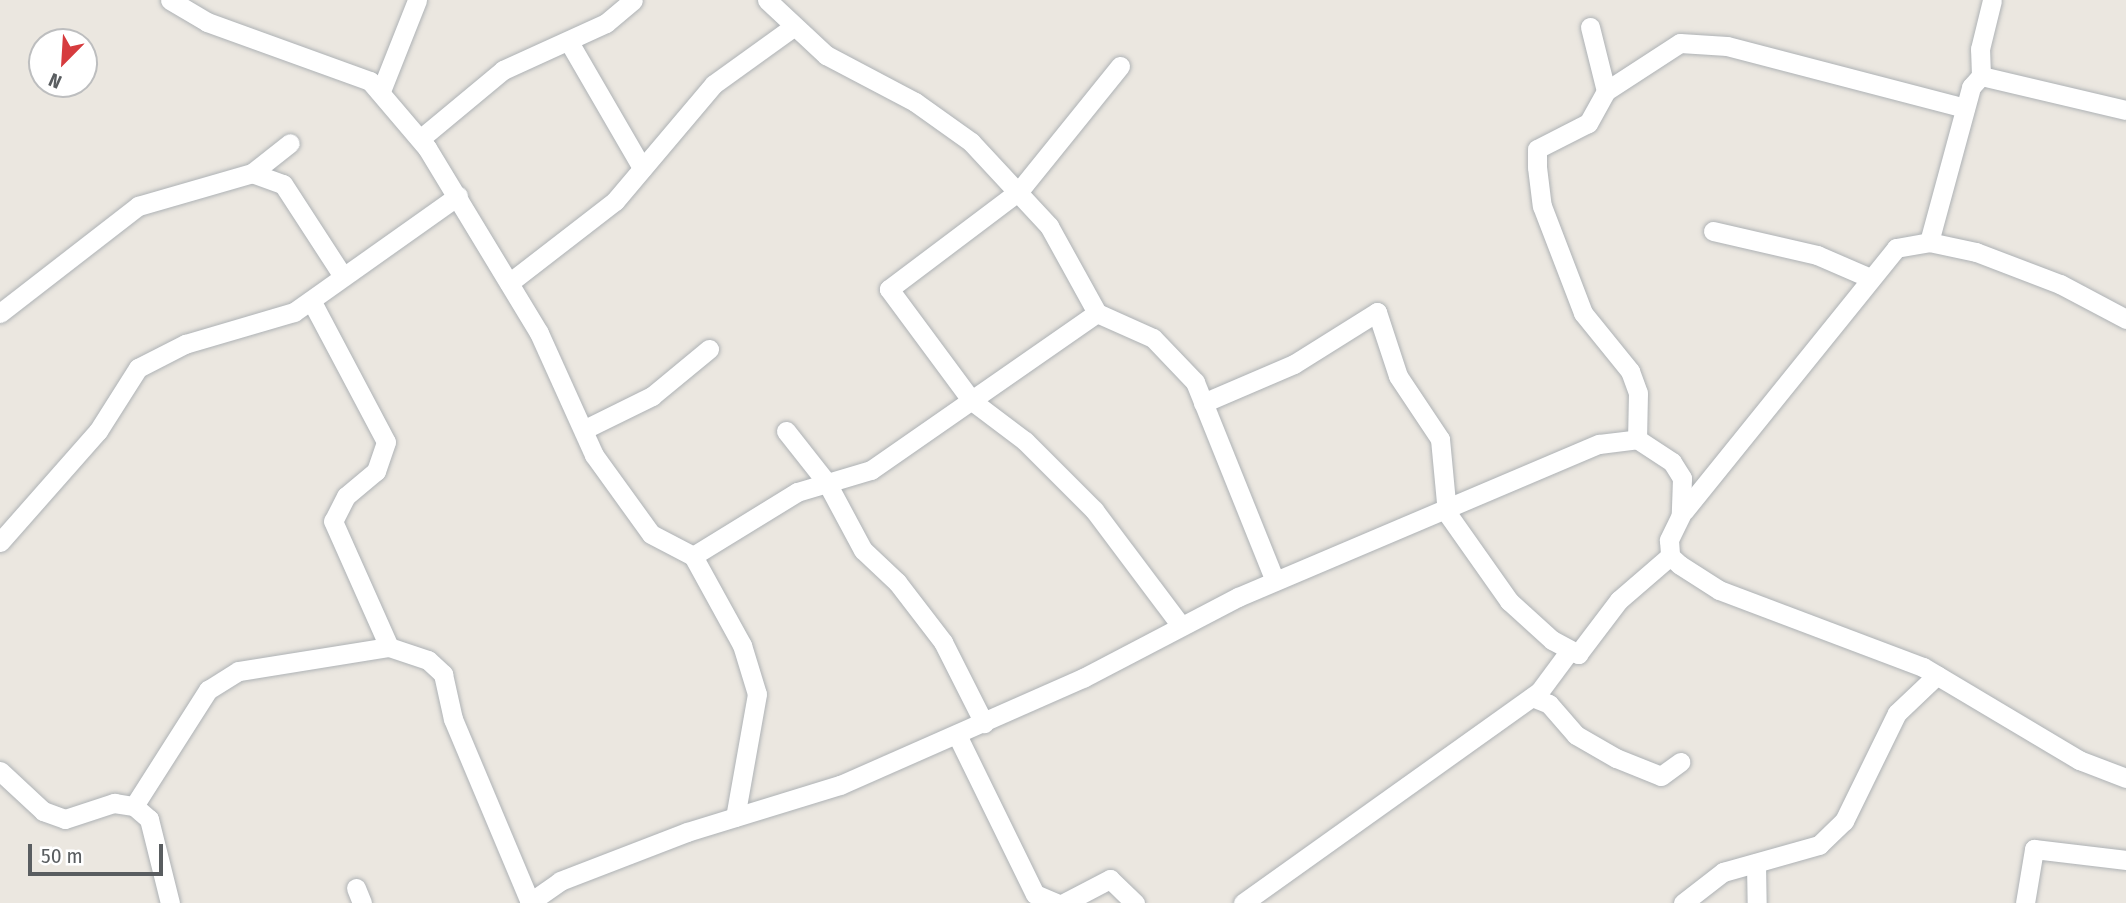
<!DOCTYPE html>
<style>
body{margin:0}
#map{position:relative;width:2126px;height:903px;overflow:hidden;background:#ebe7e0;font-family:"Fira Sans Condensed",sans-serif}
div>[style]{position:absolute}
[style*='--x']{left:calc(var(--x)*1px);top:calc(var(--y)*1px);width:calc(var(--w)*1px);rotate:calc(var(--a)*1deg)}
.roads{filter:drop-shadow(0 0 2px #aeb2b5) drop-shadow(0 0 2px #aeb2b5)}
.minor>*{height:19px;margin:-9.5px;padding:0 9.5px;transform-origin:9.5px;border-radius:9.5px;background:#fff}
span{translate:-50% -50%;white-space:nowrap;text-align:center;line-height:1.15;-webkit-text-stroke:5px #fff;paint-order:stroke}
.north{position:absolute;left:28px;top:28px;width:70px;height:70px;box-sizing:border-box;background:#fff;border:2px solid #bdbebf;border-radius:50%;rotate:204deg;font-size:19px;font-weight:700;line-height:28px;text-align:center;color:#595d60}
.north::after{content:'';display:block;margin:auto;width:24px;height:32px;background:#d63b3e;clip-path:polygon(50% 0,100% 100%,50% 72%,0 100%)}
.scale{position:absolute;left:28px;top:844px;width:135px;height:32px;box-sizing:border-box;border:4px solid #595d60;border-top:0;padding-left:9px;font-size:21px;line-height:24px;white-space:nowrap;color:#595d60;-webkit-text-stroke:5px #fff;paint-order:stroke}
</style>
<div id="map">
<div class="roads">
<div class="minor">
<div style="--x:170;--y:0;--w:43;--a:30.7"></div>
<div style="--x:207;--y:22;--w:173;--a:19.9"></div>
<div style="--x:370;--y:81;--w:88;--a:49.6"></div>
<div style="--x:427;--y:148;--w:216;--a:58.8"></div>
<div style="--x:539;--y:333;--w:134;--a:65.7"></div>
<div style="--x:594;--y:455;--w:97;--a:54.2"></div>
<div style="--x:651;--y:534;--w:47;--a:27.6"></div>
<div style="--x:693;--y:556;--w:102;--a:61.2"></div>
<div style="--x:742;--y:645;--w:51;--a:73"></div>
<div style="--x:757;--y:694;--w:125;--a:100.1"></div>
<div style="--x:767;--y:0;--w:81;--a:43"></div>
<div style="--x:826;--y:55;--w:101;--a:27.8"></div>
<div style="--x:915;--y:102;--w:69;--a:35.5"></div>
<div style="--x:971;--y:142;--w:115;--a:47.1"></div>
<div style="--x:1049;--y:226;--w:99;--a:61.1"></div>
<div style="--x:1590;--y:27;--w:66;--a:76"></div>
<div style="--x:1606;--y:91;--w:37;--a:119"></div>
<div style="--x:1588;--y:123;--w:57;--a:153"></div>
<div style="--x:1537;--y:149;--w:18;--a:90"></div>
<div style="--x:1537;--y:167;--w:39;--a:83"></div>
<div style="--x:1542;--y:206;--w:115;--a:69"></div>
<div style="--x:1583;--y:313;--w:75;--a:51"></div>
<div style="--x:1630;--y:371;--w:23;--a:70"></div>
<div style="--x:1638;--y:393;--w:46;--a:91.2"></div>
<div style="--x:569;--y:42;--w:146;--a:59.9"></div>
<div style="--x:1120;--y:66;--w:161;--a:128.9"></div>
<div style="--x:1019;--y:191;--w:163;--a:143"></div>
<div style="--x:889;--y:289;--w:139;--a:53.5"></div>
<div style="--x:972;--y:401;--w:66;--a:37"></div>
<div style="--x:1025;--y:441;--w:98;--a:45"></div>
<div style="--x:1094;--y:510;--w:145;--a:53.1"></div>
<div style="--x:1981;--y:76;--w:27;--a:-92"></div>
<div style="--x:1980;--y:49;--w:50;--a:-76.2"></div>
<div style="--x:381;--y:91;--w:98;--a:-68.4"></div>
<div style="--x:1606;--y:91;--w:88;--a:-33"></div>
<div style="--x:1680;--y:43;--w:47;--a:3.7"></div>
<div style="--x:1727;--y:46;--w:246;--a:14.6"></div>
<div style="--x:420;--y:139;--w:108;--a:-39.7"></div>
<div style="--x:503;--y:70;--w:113;--a:-24.5"></div>
<div style="--x:606;--y:23;--w:35;--a:-40"></div>
<div style="--x:252;--y:173;--w:48;--a:-38.3"></div>
<div style="--x:1713;--y:231;--w:107;--a:13"></div>
<div style="--x:1817;--y:255;--w:56;--a:23.3"></div>
<div style="--x:1929;--y:242;--w:161;--a:-74.8"></div>
<div style="--x:1971;--y:87;--w:15;--a:-48"></div>
<div style="--x:1981;--y:76;--w:149;--a:13.2"></div>
<div style="--x:509;--y:283;--w:134;--a:-37.7"></div>
<div style="--x:615;--y:201;--w:153;--a:-49.8"></div>
<div style="--x:714;--y:84;--w:97;--a:-35.8"></div>
<div style="--x:312;--y:302;--w:158;--a:62.1"></div>
<div style="--x:386;--y:442;--w:31;--a:109"></div>
<div style="--x:376;--y:471;--w:39;--a:140"></div>
<div style="--x:346;--y:496;--w:28;--a:117"></div>
<div style="--x:333;--y:521;--w:138;--a:66"></div>
<div style="--x:389;--y:647;--w:41;--a:18.4"></div>
<div style="--x:428;--y:660;--w:21;--a:43"></div>
<div style="--x:443;--y:674;--w:46;--a:77.5"></div>
<div style="--x:453;--y:719;--w:199;--a:67.2"></div>
<div style="--x:0;--y:313;--w:175;--a:-37.8"></div>
<div style="--x:138;--y:206;--w:119;--a:-16.1"></div>
<div style="--x:252;--y:173;--w:33;--a:20"></div>
<div style="--x:283;--y:184;--w:108;--a:57"></div>
<div style="--x:1203;--y:403;--w:99;--a:-23.2"></div>
<div style="--x:1294;--y:364;--w:98;--a:-32.1"></div>
<div style="--x:1377;--y:312;--w:67;--a:71.8"></div>
<div style="--x:1398;--y:376;--w:76;--a:56.3"></div>
<div style="--x:1440;--y:439;--w:74;--a:84.6"></div>
<div style="--x:1447;--y:513;--w:108;--a:54.8"></div>
<div style="--x:1509;--y:601;--w:58;--a:42.2"></div>
<div style="--x:1552;--y:640;--w:30;--a:28"></div>
<div style="--x:1578;--y:654;--w:68;--a:-52.8"></div>
<div style="--x:1619;--y:600;--w:67;--a:-40.8"></div>
<div style="--x:585;--y:429;--w:75;--a:-26.2"></div>
<div style="--x:652;--y:396;--w:74;--a:-39.5"></div>
<div style="--x:786;--y:431;--w:66;--a:51.7"></div>
<div style="--x:827;--y:483;--w:76;--a:61.8"></div>
<div style="--x:863;--y:550;--w:47;--a:43.3"></div>
<div style="--x:897;--y:582;--w:76;--a:52.5"></div>
<div style="--x:943;--y:642;--w:91;--a:63.2"></div>
<div style="--x:1684;--y:511;--w:338;--a:-51.1"></div>
<div style="--x:1896;--y:248;--w:34;--a:-10"></div>
<div style="--x:1929;--y:242;--w:48;--a:12"></div>
<div style="--x:1976;--y:252;--w:90;--a:20.9"></div>
<div style="--x:2060;--y:284;--w:75;--a:27.9"></div>
<div style="--x:0;--y:542;--w:148;--a:-48.6"></div>
<div style="--x:98;--y:431;--w:75;--a:-57.6"></div>
<div style="--x:138;--y:368;--w:53;--a:-27.1"></div>
<div style="--x:185;--y:344;--w:114;--a:-16.4"></div>
<div style="--x:294;--y:312;--w:201;--a:-35.3"></div>
<div style="--x:693;--y:556;--w:122;--a:-31.6"></div>
<div style="--x:797;--y:492;--w:77;--a:-16.6"></div>
<div style="--x:871;--y:470;--w:275;--a:-34.8"></div>
<div style="--x:1097;--y:313;--w:61;--a:24.1"></div>
<div style="--x:1153;--y:338;--w:61;--a:46.3"></div>
<div style="--x:1195;--y:382;--w:214;--a:68.1"></div>
<div style="--x:1532;--y:697;--w:18;--a:22"></div>
<div style="--x:1549;--y:704;--w:41;--a:48.9"></div>
<div style="--x:1576;--y:735;--w:46;--a:29.9"></div>
<div style="--x:1616;--y:758;--w:48;--a:21.8"></div>
<div style="--x:1661;--y:776;--w:24;--a:-36"></div>
<div style="--x:957;--y:735;--w:177;--a:63.9"></div>
<div style="--x:1035;--y:894;--w:23;--a:23"></div>
<div style="--x:0;--y:771;--w:59;--a:42.9"></div>
<div style="--x:43;--y:811;--w:23;--a:20"></div>
<div style="--x:65;--y:819;--w:52;--a:-18.1"></div>
<div style="--x:114;--y:803;--w:20;--a:9"></div>
<div style="--x:134;--y:806;--w:20;--a:41"></div>
<div style="--x:149;--y:819;--w:87;--a:76"></div>
<div style="--x:134;--y:806;--w:138;--a:-57.5"></div>
<div style="--x:208;--y:690;--w:36;--a:-32"></div>
<div style="--x:239;--y:671;--w:152;--a:-9.1"></div>
<div style="--x:1756;--y:864;--w:39;--a:89"></div>
<div style="--x:356;--y:888;--w:16;--a:68"></div>
<div style="--x:529;--y:903;--w:38;--a:-35"></div>
<div style="--x:560;--y:881;--w:136;--a:-21.1"></div>
<div style="--x:687;--y:832;--w:160;--a:-17.1"></div>
<div style="--x:840;--y:785;--w:266;--a:-23.8"></div>
<div style="--x:1083;--y:678;--w:175;--a:-27.6"></div>
<div style="--x:1238;--y:597;--w:392;--a:-23"></div>
<div style="--x:1599;--y:444;--w:38;--a:-7"></div>
<div style="--x:1637;--y:439;--w:42;--a:33.3"></div>
<div style="--x:1672;--y:462;--w:19;--a:58"></div>
<div style="--x:1682;--y:478;--w:37;--a:92"></div>
<div style="--x:1681;--y:515;--w:28;--a:116"></div>
<div style="--x:1669;--y:540;--w:16;--a:86"></div>
<div style="--x:1670;--y:556;--w:13;--a:42"></div>
<div style="--x:1680;--y:565;--w:46;--a:32.7"></div>
<div style="--x:1719;--y:590;--w:218;--a:20.7"></div>
<div style="--x:1923;--y:667;--w:182;--a:30.8"></div>
<div style="--x:2079;--y:760;--w:50;--a:21"></div>
<div style="--x:1064;--y:903;--w:52;--a:-27.6"></div>
<div style="--x:1110;--y:879;--w:35;--a:44"></div>
<div style="--x:1243;--y:903;--w:364;--a:-35.5"></div>
<div style="--x:1539;--y:692;--w:49;--a:-53.4"></div>
<div style="--x:1683;--y:903;--w:51;--a:-37.8"></div>
<div style="--x:1723;--y:872;--w:100;--a:-15.7"></div>
<div style="--x:1819;--y:845;--w:35;--a:-44"></div>
<div style="--x:1844;--y:821;--w:120;--a:-63.9"></div>
<div style="--x:1897;--y:713;--w:55;--a:-43.5"></div>
<div style="--x:2025;--y:903;--w:55;--a:-80.5"></div>
<div style="--x:2034;--y:849;--w:93;--a:6.8"></div>
</div>
</div>
<div class="north">N</div>
<div class="scale">50 m</div>
</div>
